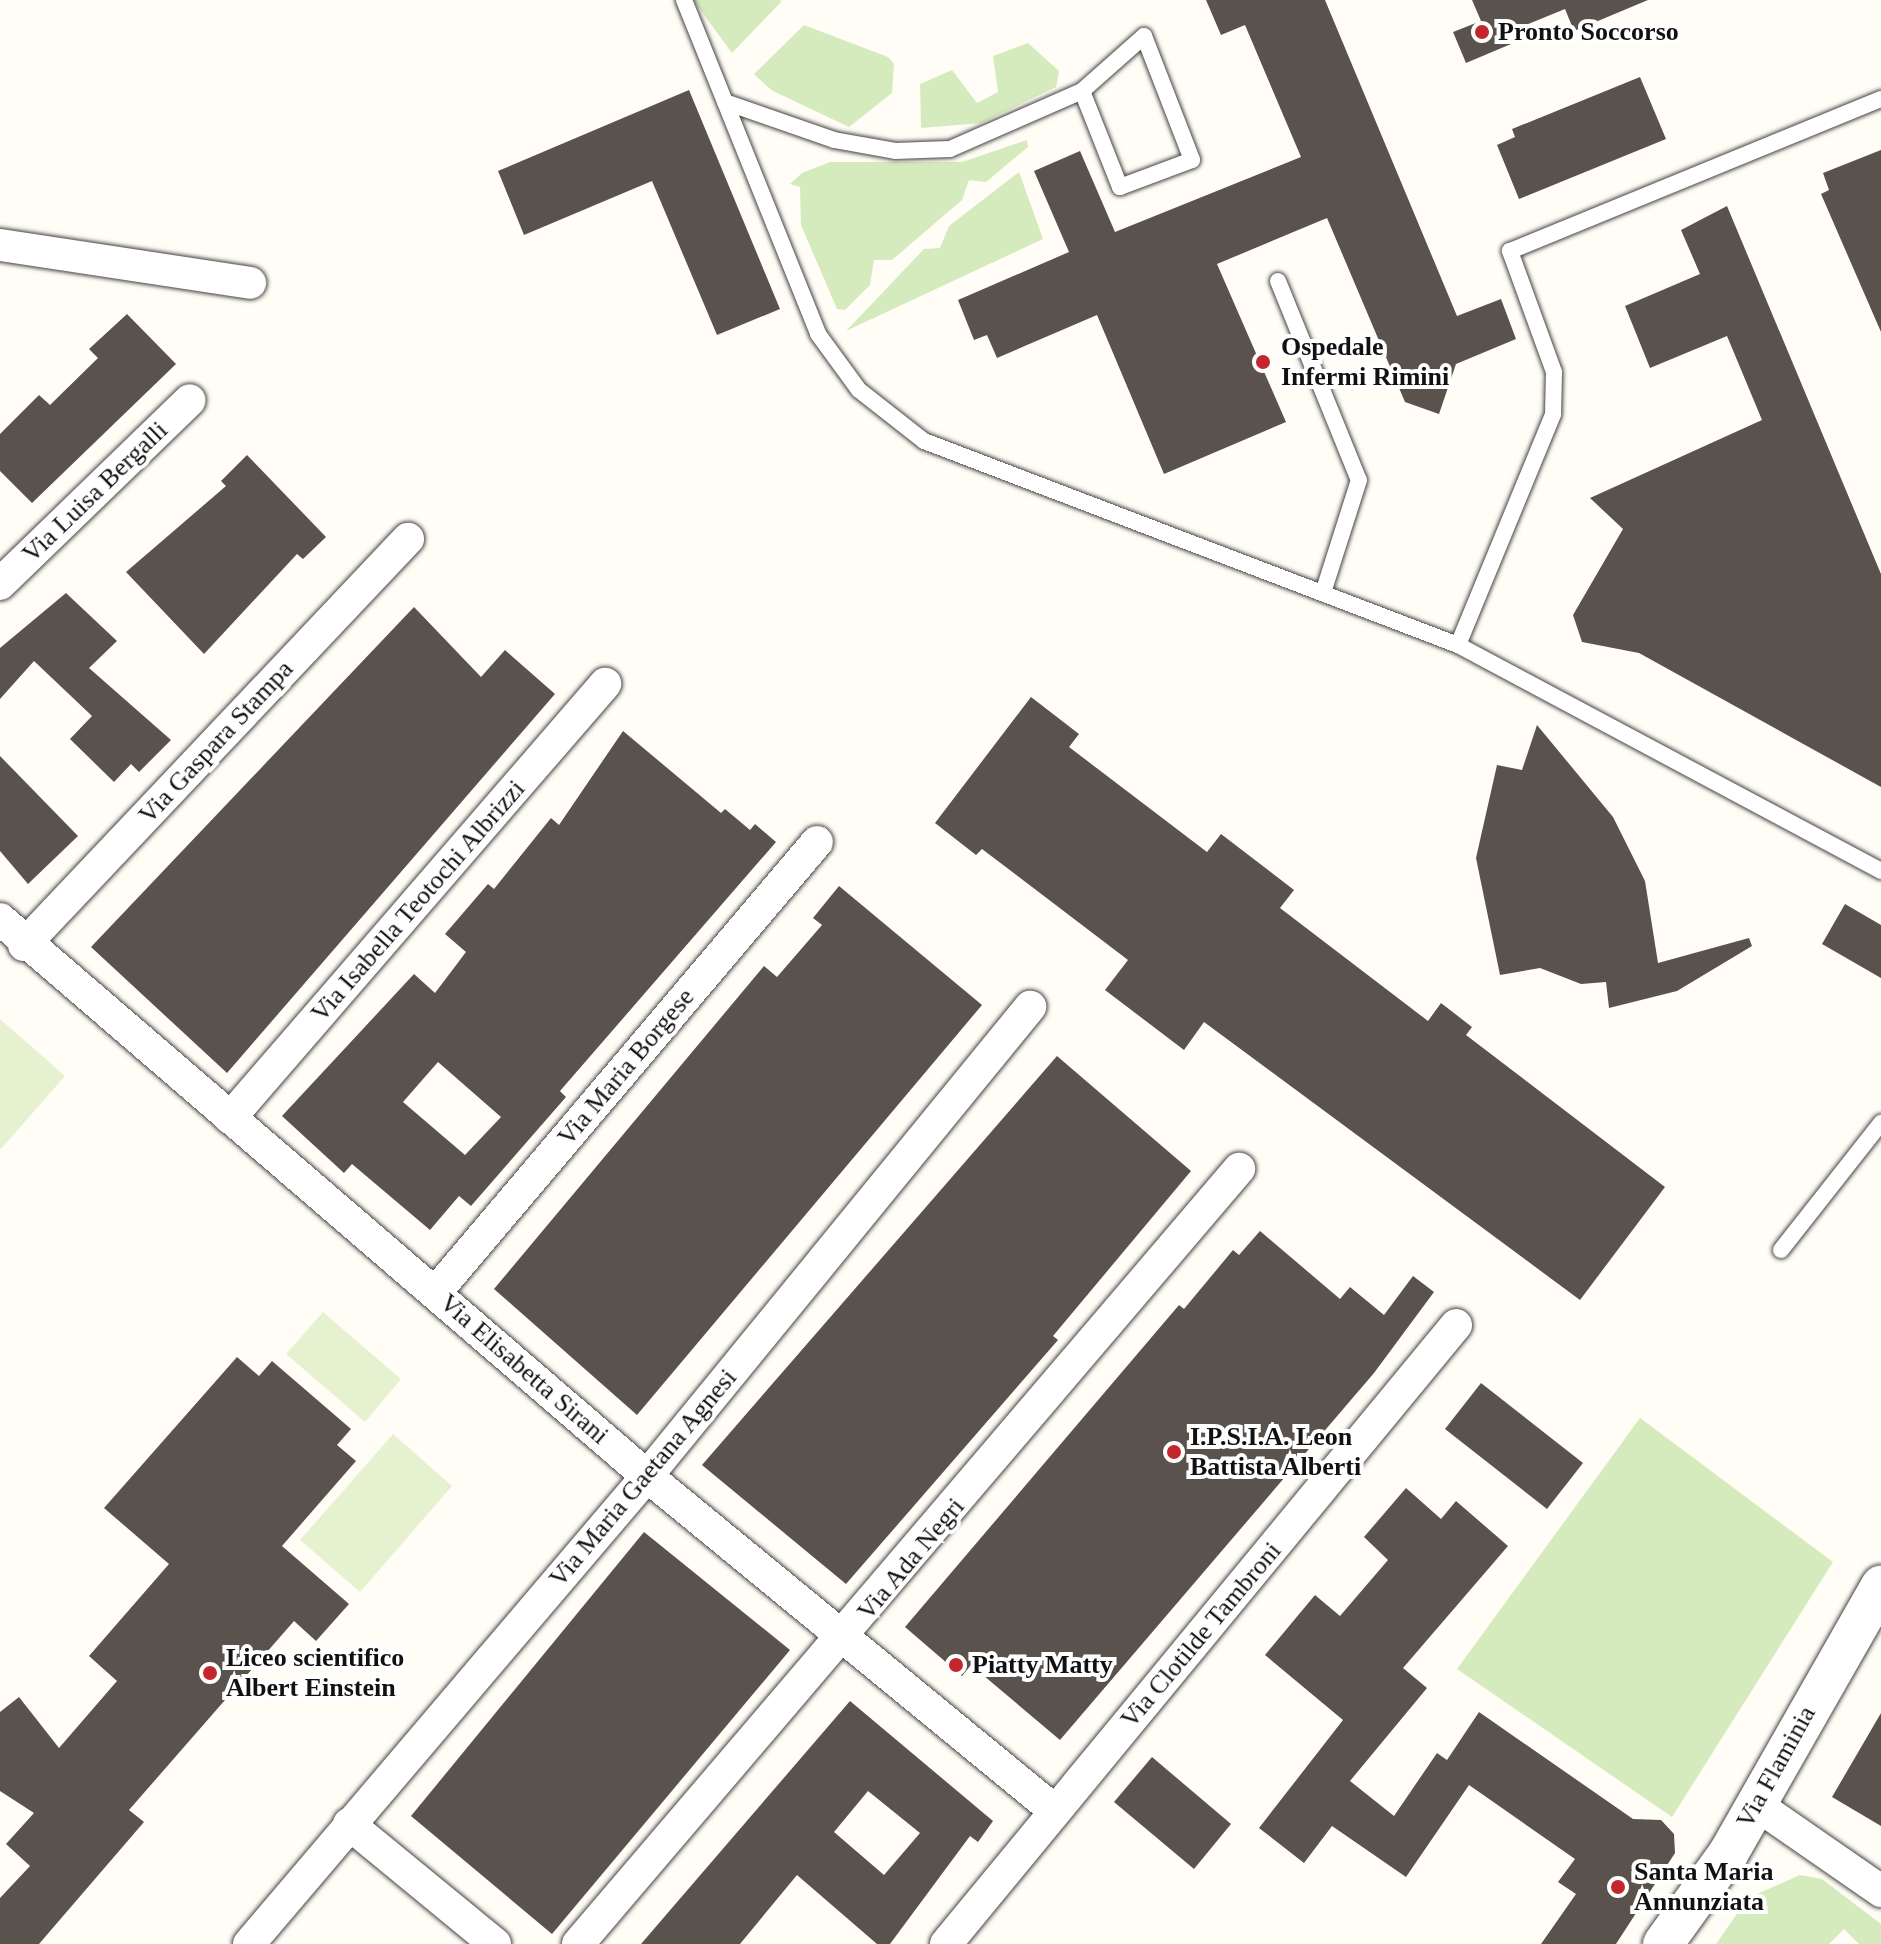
<!DOCTYPE html>
<style>
body{margin:0}
#map{position:relative;width:1881px;height:1944px;overflow:hidden;background:#fffdf5;font-family:"Times New Roman",serif}
div>[style]{position:absolute}
[style*='--x']{left:calc(var(--x)*1px);top:calc(var(--y)*1px);width:calc(var(--w)*1px);rotate:calc(var(--a)*1deg)}
.green>*{inset:0;background:#d5ebbd}
.pitch>*{inset:0;background:#e6f2cf}
.building>*{inset:0;background:#5a524d}
.roads{filter:drop-shadow(0 0 2px #444) drop-shadow(0 0 2px #444)}
.service>*{height:16px;margin:-8px;padding:0 8px;transform-origin:8px;border-radius:8px;background:#fff}
.minor>*{height:32px;margin:-16px;padding:0 16px;transform-origin:16px;border-radius:16px;background:#fff}
.tertiary>*{height:40px;margin:-20px;padding:0 20px;transform-origin:20px;border-radius:20px;background:#fff}
.dots>*{width:22px;height:22px;translate:-50% -50%;box-sizing:border-box;border:4px solid #fff;border-radius:50%}
span{translate:-50% -50%;white-space:nowrap;text-align:center;line-height:1.15;-webkit-text-stroke:8px #fff;paint-order:stroke}
.poi-label{font-size:26px;color:#111;font-weight:700}
.left{translate:0 -50%;text-align:left}
.street-label{font-size:26px;color:#111}
</style>
<div id="map">
<div class="green">
<div style="clip-path:polygon(693px 0,781px 0,781px 2px,732px 53px)"></div>
<div style="clip-path:polygon(804px 25px,888px 57px,894px 64px,892px 93px,849px 127px,771px 90px,754px 74px)"></div>
<div style="clip-path:polygon(1028px 43px,1059px 71px,1056px 87px,981px 123px,921px 128px,920px 84px,952px 70px,977px 103px,998px 92px,993px 56px)"></div>
<div style="clip-path:polygon(1027px 140px,1028px 147px,986px 182px,969px 180px,962px 200px,892px 260px,874px 260px,870px 285px,845px 310px,837px 309px,801px 225px,800px 187px,790px 184px,802px 173px,830px 162px,962px 162px)"></div>
<div style="clip-path:polygon(1019px 172px,1043px 239px,846px 331px,924px 249px,940px 248px,949px 226px)"></div>
<div style="clip-path:polygon(1640px 1418px,1833px 1562px,1672px 1817px,1457px 1669px)"></div>
<div style="clip-path:polygon(1800px 1875px,1822px 1879px,1881px 1924px,1881px 1944px,1859px 1944px,1844px 1929px,1829px 1944px,1716px 1944px,1748px 1898px)"></div>
</div>
<div class="pitch">
<div style="clip-path:polygon(0 1019px,65px 1076px,1px 1149px,0 1148px)"></div>
<div style="clip-path:polygon(323px 1312px,401px 1379px,365px 1422px,286px 1354px)"></div>
<div style="clip-path:polygon(393px 1434px,452px 1486px,360px 1592px,300px 1540px)"></div>
</div>
<div class="building">
<div style="clip-path:polygon(1206px 0,1325px 0,1457px 316px,1501px 299px,1516px 339px,1456px 364px,1439px 414px,1405px 402px,1327px 218px,1217px 264px,1286px 422px,1164px 474px,1097px 315px,997px 358px,987px 335px,974px 340px,958px 300px,1069px 252px,1034px 171px,1080px 151px,1115px 232px,1301px 157px,1245px 25px,1221px 35px)"></div>
<div style="clip-path:polygon(1472px 0,1648px 0,1574px 31px,1565px 9px,1506px 33px,1511px 44px,1466px 63px,1453px 32px,1481px 21px)"></div>
<div style="clip-path:polygon(1640px 77px,1666px 139px,1519px 199px,1497px 145px,1515px 137px,1512px 129px)"></div>
<div style="clip-path:polygon(689px 90px,780px 309px,717px 335px,652px 181px,524px 235px,498px 171px)"></div>
<div style="clip-path:polygon(1881px 150px,1881px 332px,1821px 194px,1829px 190px,1823px 173px)"></div>
<div style="clip-path:polygon(1727px 206px,1881px 574px,1881px 787px,1639px 653px,1582px 642px,1573px 615px,1623px 529px,1590px 498px,1762px 420px,1727px 336px,1650px 368px,1625px 306px,1700px 274px,1681px 230px)"></div>
<div style="clip-path:polygon(127px 314px,176px 364px,32px 503px,0 471px,0 434px,39px 395px,50px 405px,98px 358px,89px 349px)"></div>
<div style="clip-path:polygon(247px 455px,326px 537px,303px 559px,297px 554px,204px 654px,126px 572px,226px 486px,221px 481px)"></div>
<div style="clip-path:polygon(66px 593px,117px 641px,89px 668px,171px 740px,139px 772px,131px 764px,114px 782px,70px 739px,92px 716px,34px 661px,0 699px,0 648px)"></div>
<div style="clip-path:polygon(414px 607px,481px 677px,505px 650px,555px 694px,227px 1073px,91px 947px)"></div>
<div style="clip-path:polygon(1031px 697px,1079px 734px,1069px 747px,1207px 852px,1221px 834px,1294px 890px,1280px 908px,1428px 1021px,1441px 1003px,1472px 1027px,1466px 1035px,1665px 1187px,1580px 1300px,1204px 1022px,1184px 1050px,1105px 990px,1128px 960px,982px 849px,976px 855px,935px 823px)"></div>
<div style="clip-path:polygon(1537px 725px,1613px 817px,1645px 881px,1658px 963px,1749px 938px,1752px 946px,1677px 991px,1609px 1008px,1606px 982px,1581px 984px,1540px 968px,1500px 975px,1476px 858px,1497px 765px,1522px 770px)"></div>
<div style="clip-path:polygon(evenodd,623px 731px,721px 813px,725px 809px,750px 830px,755px 824px,776px 842px,560px 1091px,566px 1097px,471px 1206px,459px 1196px,430px 1230px,352px 1164px,344px 1173px,282px 1116px,414px 974px,435px 993px,466px 952px,445px 934px,488px 884px,494px 889px,551px 818px,559px 825px,623px 731px,438px 1062px,501px 1117px,465px 1155px,403px 1102px,438px 1062px)"></div>
<div style="clip-path:polygon(0 756px,78px 836px,28px 884px,0 851px)"></div>
<div style="clip-path:polygon(839px 886px,982px 1005px,637px 1415px,494px 1289px,764px 966px,777px 977px,822px 925px,813px 918px)"></div>
<div style="clip-path:polygon(1845px 904px,1881px 925px,1881px 978px,1822px 944px)"></div>
<div style="clip-path:polygon(1057px 1056px,1191px 1171px,1053px 1336px,1058px 1340px,846px 1584px,702px 1465px)"></div>
<div style="clip-path:polygon(1260px 1231px,1340px 1299px,1350px 1287px,1384px 1315px,1413px 1276px,1434px 1292px,1374px 1373px,1060px 1740px,971px 1665px,962px 1676px,905px 1627px,1179px 1305px,1184px 1309px,1233px 1250px,1239px 1255px)"></div>
<div style="clip-path:polygon(237px 1357px,259px 1376px,272px 1361px,351px 1429px,337px 1445px,356px 1461px,282px 1546px,349px 1604px,316px 1641px,294px 1621px,129px 1810px,144px 1822px,39px 1944px,0 1944px,0 1898px,30px 1866px,6px 1844px,34px 1813px,0 1791px,0 1712px,19px 1697px,59px 1748px,117px 1681px,89px 1656px,169px 1564px,104px 1508px)"></div>
<div style="clip-path:polygon(1481px 1383px,1583px 1463px,1547px 1509px,1445px 1429px)"></div>
<div style="clip-path:polygon(1406px 1488px,1441px 1519px,1456px 1501px,1508px 1546px,1403px 1668px,1427px 1688px,1350px 1781px,1394px 1816px,1437px 1753px,1447px 1760px,1479px 1712px,1633px 1819px,1661px 1820px,1674px 1834px,1675px 1853px,1616px 1944px,1541px 1944px,1576px 1894px,1558px 1882px,1575px 1859px,1469px 1785px,1406px 1877px,1332px 1826px,1304px 1863px,1259px 1828px,1343px 1720px,1265px 1655px,1315px 1595px,1340px 1616px,1388px 1560px,1364px 1537px)"></div>
<div style="clip-path:polygon(644px 1532px,790px 1650px,552px 1934px,411px 1816px)"></div>
<div style="clip-path:polygon(evenodd,850px 1701px,993px 1821px,978px 1842px,970px 1836px,890px 1944px,877px 1944px,797px 1875px,740px 1944px,641px 1944px,850px 1701px,868px 1791px,920px 1833px,884px 1875px,834px 1832px,868px 1791px)"></div>
<div style="clip-path:polygon(1881px 1713px,1881px 1826px,1832px 1797px)"></div>
<div style="clip-path:polygon(1152px 1757px,1231px 1824px,1194px 1869px,1114px 1802px)"></div>
</div>
<div class="roads">
<div class="service">
<div style="--x:684;--y:0;--w:360;--a:68.1"></div>
<div style="--x:818;--y:334;--w:69;--a:53.8"></div>
<div style="--x:859;--y:390;--w:83;--a:38.1"></div>
<div style="--x:924;--y:441;--w:572;--a:20.91"></div>
<div style="--x:1458;--y:645;--w:480;--a:28.1"></div>
<div style="--x:725;--y:102;--w:115;--a:19.2"></div>
<div style="--x:834;--y:140;--w:62;--a:10.2"></div>
<div style="--x:895;--y:151;--w:55;--a:-2.1"></div>
<div style="--x:950;--y:149;--w:144;--a:-23.7"></div>
<div style="--x:1082;--y:91;--w:83;--a:-41.6"></div>
<div style="--x:1144;--y:36;--w:133;--a:68.8"></div>
<div style="--x:1192;--y:160;--w:77;--a:159.4"></div>
<div style="--x:1120;--y:187;--w:103;--a:-111.6"></div>
<div style="--x:1278;--y:281;--w:215;--a:67.9"></div>
<div style="--x:1359;--y:480;--w:119;--a:107.7"></div>
<div style="--x:1458;--y:645;--w:250;--a:-67.6"></div>
<div style="--x:1553;--y:414;--w:42;--a:-88.6"></div>
<div style="--x:1554;--y:372;--w:129;--a:-110"></div>
<div style="--x:1510;--y:251;--w:401;--a:-22.3"></div>
<div style="--x:1781;--y:1250;--w:162;--a:-51.8"></div>
</div>
<div class="minor">
<div style="--x:0;--y:245;--w:253;--a:8.6"></div>
<div style="--x:0;--y:584;--w:264;--a:-44.1"></div>
<div style="--x:0;--y:919;--w:854;--a:40.73"></div>
<div style="--x:647;--y:1476;--w:528;--a:39.39"></div>
<div style="--x:24;--y:945;--w:559;--a:-46.6"></div>
<div style="--x:230;--y:1118;--w:574;--a:-49.17"></div>
<div style="--x:435;--y:1293;--w:591;--a:-49.74"></div>
<div style="--x:1754;--y:1803;--w:155;--a:34.7"></div>
<div style="--x:349;--y:1824;--w:189;--a:39.4"></div>
<div style="--x:249;--y:1944;--w:614;--a:-49.62"></div>
<div style="--x:647;--y:1476;--w:606;--a:-50.76"></div>
<div style="--x:578;--y:1944;--w:1019;--a:-49.54"></div>
<div style="--x:946;--y:1944;--w:802;--a:-50.51"></div>
</div>
<div class="tertiary">
<div style="--x:1663;--y:1944;--w:111;--a:-54.2"></div>
<div style="--x:1728;--y:1854;--w:309;--a:-60.3"></div>
</div>
</div>
<div class="dots">
<div style="left:1482px;top:32px;background:#c4262e"></div>
<div style="left:1263px;top:362px;background:#c4262e"></div>
<div style="left:1174px;top:1452px;background:#c4262e"></div>
<div style="left:956px;top:1665px;background:#c4262e"></div>
<div style="left:210px;top:1673px;background:#c4262e"></div>
<div style="left:1618px;top:1887px;background:#c4262e"></div>
</div>
<div class="poi-label">
<span class="left" style="left:1498px;top:32px">Pronto Soccorso</span>
<span class="left" style="left:1281px;top:362px">Ospedale<br>Infermi Rimini</span>
<span class="left" style="left:1190px;top:1452px">I.P.S.I.A. Leon<br>Battista Alberti</span>
<span class="left" style="left:226px;top:1673px">Liceo scientifico<br>Albert Einstein</span>
<span class="left" style="left:972px;top:1665px">Piatty Matty</span>
<span class="left" style="left:1634px;top:1887px">Santa Maria<br>Annunziata</span>
</div>
<div class="street-label">
<span style="left:95px;top:492px;rotate:-44deg">Via Luisa Bergalli</span>
<span style="left:216px;top:742px;rotate:-47deg">Via Gaspara Stampa</span>
<span style="left:418px;top:901px;rotate:-49deg">Via Isabella Teotochi Albrizzi</span>
<span style="left:626px;top:1067px;rotate:-50deg">Via Maria Borgese</span>
<span style="left:524px;top:1369px;rotate:41deg">Via Elisabetta Sirani</span>
<span style="left:643px;top:1478px;rotate:-50deg">Via Maria Gaetana Agnesi</span>
<span style="left:911px;top:1559px;rotate:-50deg">Via Ada Negri</span>
<span style="left:1201px;top:1635px;rotate:-50deg">Via Clotilde Tambroni</span>
<span style="left:1776px;top:1767px;rotate:-61deg">Via Flaminia</span>
</div>
</div>
